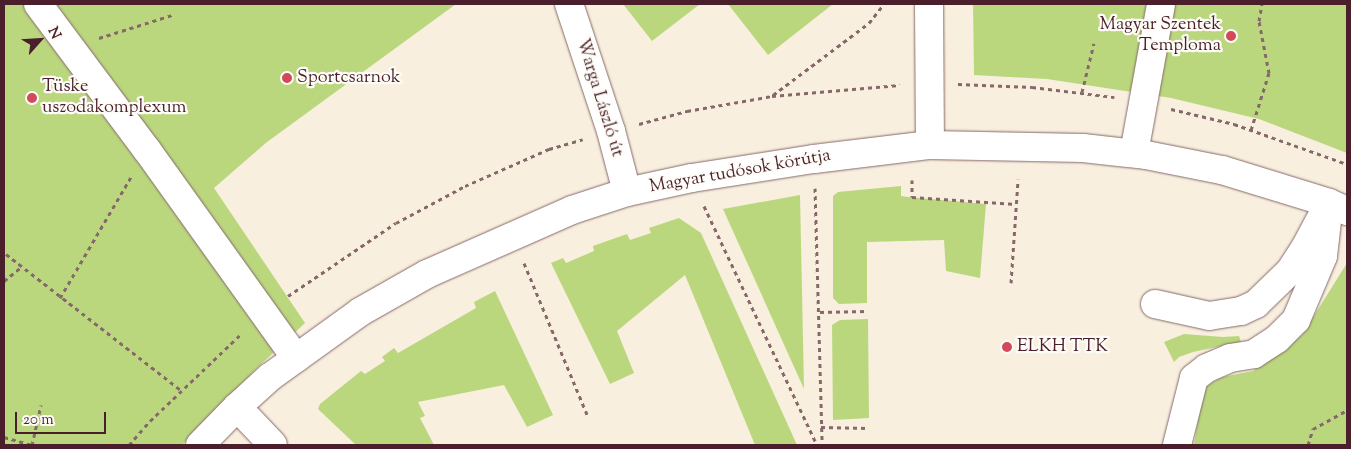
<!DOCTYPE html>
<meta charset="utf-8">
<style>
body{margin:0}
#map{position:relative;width:1351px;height:449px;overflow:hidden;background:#f8efde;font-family:"Sorts Mill Goudy",serif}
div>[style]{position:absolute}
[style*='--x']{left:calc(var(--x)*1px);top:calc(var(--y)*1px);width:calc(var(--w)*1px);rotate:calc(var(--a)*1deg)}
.green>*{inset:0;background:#bad77e}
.path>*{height:3px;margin-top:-1.5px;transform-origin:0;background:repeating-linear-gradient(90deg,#87686a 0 4px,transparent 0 8px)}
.roads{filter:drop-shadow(0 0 1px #87686a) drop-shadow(0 0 1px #87686a)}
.minor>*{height:28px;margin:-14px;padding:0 14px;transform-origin:14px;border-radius:14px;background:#fff}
.dots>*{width:14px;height:14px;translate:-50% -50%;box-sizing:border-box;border:2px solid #fdfcf7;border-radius:50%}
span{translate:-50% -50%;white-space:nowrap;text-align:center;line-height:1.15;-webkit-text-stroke:4.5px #fdfcf7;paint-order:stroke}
.poi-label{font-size:18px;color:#4a1f2b}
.right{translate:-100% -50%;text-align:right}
.left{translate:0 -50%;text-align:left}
.street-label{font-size:18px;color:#4a1f2b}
.frame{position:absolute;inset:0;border:5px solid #4a1f2b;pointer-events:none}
.north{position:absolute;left:15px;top:15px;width:50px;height:50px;-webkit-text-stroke:4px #fdfcf7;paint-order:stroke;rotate:64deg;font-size:14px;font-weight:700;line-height:20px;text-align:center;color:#4a1f2b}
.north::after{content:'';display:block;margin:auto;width:18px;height:22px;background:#4a1f2b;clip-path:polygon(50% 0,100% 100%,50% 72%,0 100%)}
.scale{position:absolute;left:15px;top:412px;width:91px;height:22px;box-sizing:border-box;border:2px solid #4a1f2b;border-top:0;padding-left:6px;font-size:15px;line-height:18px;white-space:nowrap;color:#4a1f2b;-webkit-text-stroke:4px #fdfcf7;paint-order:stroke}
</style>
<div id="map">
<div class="green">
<div style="clip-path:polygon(4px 4px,456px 4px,267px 142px,214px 188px,305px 323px,257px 368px,182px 445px,4px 445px)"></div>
<div style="clip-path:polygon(623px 4px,700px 4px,652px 41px)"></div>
<div style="clip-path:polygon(728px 4px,833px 4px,768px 55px)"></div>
<div style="clip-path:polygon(973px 4px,1347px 4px,1347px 153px,1259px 119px,1171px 98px,1047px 79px,974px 75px)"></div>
<div style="clip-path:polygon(901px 186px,901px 196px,908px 197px,986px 204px,980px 278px,946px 271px,944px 240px,867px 242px,867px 303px,839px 304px,833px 298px,833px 196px,838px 192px)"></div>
<div style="clip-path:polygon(800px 195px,804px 389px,723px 209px)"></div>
<div style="clip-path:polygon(679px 218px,701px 233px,797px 445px,755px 445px,685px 275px,617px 331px,634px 373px,610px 384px,551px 263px,563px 258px,566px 263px,594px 251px,593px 246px,627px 234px,630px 240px,651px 233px,649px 228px)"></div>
<div style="clip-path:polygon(1347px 263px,1347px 445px,1194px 445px,1202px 394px,1205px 387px,1222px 377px,1253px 371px,1302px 335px)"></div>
<div style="clip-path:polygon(495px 291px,553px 415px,527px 427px,504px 385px,418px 402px,425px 416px,420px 418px,434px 445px,356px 445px,318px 409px,320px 404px,361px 371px,365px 374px,385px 361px,382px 357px,394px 348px,398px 353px,476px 308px,474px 302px)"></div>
<div style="clip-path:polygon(868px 319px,869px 418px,833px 420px,832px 325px,840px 320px)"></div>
<div style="clip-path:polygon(1184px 334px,1223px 337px,1239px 336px,1241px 342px,1193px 352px,1179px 357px,1174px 362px,1164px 342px)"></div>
</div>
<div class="path">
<div style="--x:99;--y:38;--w:77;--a:-17.5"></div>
<div style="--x:958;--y:84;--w:74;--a:2.3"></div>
<div style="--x:1032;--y:87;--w:83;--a:7"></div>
<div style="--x:1082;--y:92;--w:50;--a:-76.2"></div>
<div style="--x:773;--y:95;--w:120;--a:-36.9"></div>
<div style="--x:869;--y:23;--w:24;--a:-52"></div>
<div style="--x:1171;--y:109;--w:65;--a:13.4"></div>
<div style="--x:1234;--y:124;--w:120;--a:19.5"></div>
<div style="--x:639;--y:124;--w:50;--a:-15.2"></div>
<div style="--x:687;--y:111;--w:86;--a:-10"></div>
<div style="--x:772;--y:96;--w:128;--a:-4.9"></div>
<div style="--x:1251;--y:130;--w:60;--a:-72.5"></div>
<div style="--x:1269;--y:73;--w:53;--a:-100.9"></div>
<div style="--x:1259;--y:21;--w:17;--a:-80"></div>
<div style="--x:912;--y:180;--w:17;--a:90"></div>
<div style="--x:912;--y:197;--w:104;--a:3.9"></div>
<div style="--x:815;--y:188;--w:257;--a:88.4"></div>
<div style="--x:704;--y:206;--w:264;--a:64.7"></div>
<div style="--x:6;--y:254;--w:222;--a:37.9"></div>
<div style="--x:524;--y:263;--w:164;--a:67.4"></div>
<div style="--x:4;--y:281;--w:22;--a:-39"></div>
<div style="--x:1011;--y:283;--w:104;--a:-86.1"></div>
<div style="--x:288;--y:296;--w:130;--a:-34.1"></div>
<div style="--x:396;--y:223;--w:78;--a:-28.2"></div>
<div style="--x:465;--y:186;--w:92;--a:-23.8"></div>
<div style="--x:549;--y:149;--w:35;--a:-16"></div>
<div style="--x:60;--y:298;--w:140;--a:-59.6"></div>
<div style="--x:820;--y:312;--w:47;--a:-1.2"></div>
<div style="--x:821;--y:427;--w:48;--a:1.2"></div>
<div style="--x:4;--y:437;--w:29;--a:16"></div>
<div style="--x:32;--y:445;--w:41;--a:-77.3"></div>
<div style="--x:129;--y:445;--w:32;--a:-49"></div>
<div style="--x:150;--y:421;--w:127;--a:-43.7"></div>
<div style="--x:1308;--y:445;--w:17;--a:-73"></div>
<div style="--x:1313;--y:429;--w:39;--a:-29"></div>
</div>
<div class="roads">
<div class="minor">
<div style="--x:38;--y:4;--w:182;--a:53.3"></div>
<div style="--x:147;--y:150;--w:256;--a:54.4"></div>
<div style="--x:569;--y:4;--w:134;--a:71.7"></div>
<div style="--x:611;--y:131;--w:63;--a:75.3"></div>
<div style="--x:929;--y:4;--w:141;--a:89.6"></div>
<div style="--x:1134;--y:153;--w:151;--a:-79.7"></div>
<div style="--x:1155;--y:304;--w:55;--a:12.5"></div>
<div style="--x:1209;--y:316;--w:32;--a:-9"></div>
<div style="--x:1241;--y:311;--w:17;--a:-25"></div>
<div style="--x:1256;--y:304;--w:47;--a:-44.1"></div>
<div style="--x:1290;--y:271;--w:27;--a:-57"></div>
<div style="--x:1305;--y:248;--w:36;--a:-62"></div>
<div style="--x:237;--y:407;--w:52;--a:46.5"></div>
<div style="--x:200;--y:445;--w:53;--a:-45.8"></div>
<div style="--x:237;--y:407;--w:45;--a:-42.3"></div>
<div style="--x:270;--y:377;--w:111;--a:-35.8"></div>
<div style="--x:360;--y:312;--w:77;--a:-29.6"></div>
<div style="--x:427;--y:274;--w:158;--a:-23.8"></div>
<div style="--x:572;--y:210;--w:58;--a:-18.1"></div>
<div style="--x:627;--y:192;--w:66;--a:-12.2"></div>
<div style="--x:692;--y:178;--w:123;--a:-8.9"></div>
<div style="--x:814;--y:159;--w:117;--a:-6.9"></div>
<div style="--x:930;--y:145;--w:153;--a:1.1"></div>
<div style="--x:1083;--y:148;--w:63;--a:6.3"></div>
<div style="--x:1146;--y:155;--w:77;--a:11.2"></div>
<div style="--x:1222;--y:170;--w:112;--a:17.1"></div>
<div style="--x:1329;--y:203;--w:20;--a:24"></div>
<div style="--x:1177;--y:445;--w:69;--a:-75.8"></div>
<div style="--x:1194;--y:378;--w:16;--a:-38"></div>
<div style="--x:1207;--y:368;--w:25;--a:-23"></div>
<div style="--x:1230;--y:358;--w:24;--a:-9"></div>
<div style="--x:1254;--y:354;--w:27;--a:-33"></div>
<div style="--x:1277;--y:339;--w:27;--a:-45"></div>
<div style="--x:1296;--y:320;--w:69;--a:-67.1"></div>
<div style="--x:1323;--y:256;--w:53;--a:-83.5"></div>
</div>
</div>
<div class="dots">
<div style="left:1231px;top:36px;background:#d1495b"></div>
<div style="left:287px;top:78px;background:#d1495b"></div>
<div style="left:32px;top:98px;background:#d1495b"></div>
<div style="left:1007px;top:347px;background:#d1495b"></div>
</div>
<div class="poi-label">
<span class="right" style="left:1221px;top:36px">Magyar Szentek<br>Temploma</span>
<span class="left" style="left:297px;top:78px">Sportcsarnok</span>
<span class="left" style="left:42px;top:98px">Tüske<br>uszodakomplexum</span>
<span class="left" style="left:1017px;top:347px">ELKH TTK</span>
</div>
<div class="street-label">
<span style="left:599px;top:98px;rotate:73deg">Warga László út</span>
<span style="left:740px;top:172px;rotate:-10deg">Magyar tudósok körútja</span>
</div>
<div class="frame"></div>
<div class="north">N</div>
<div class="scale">20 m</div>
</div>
